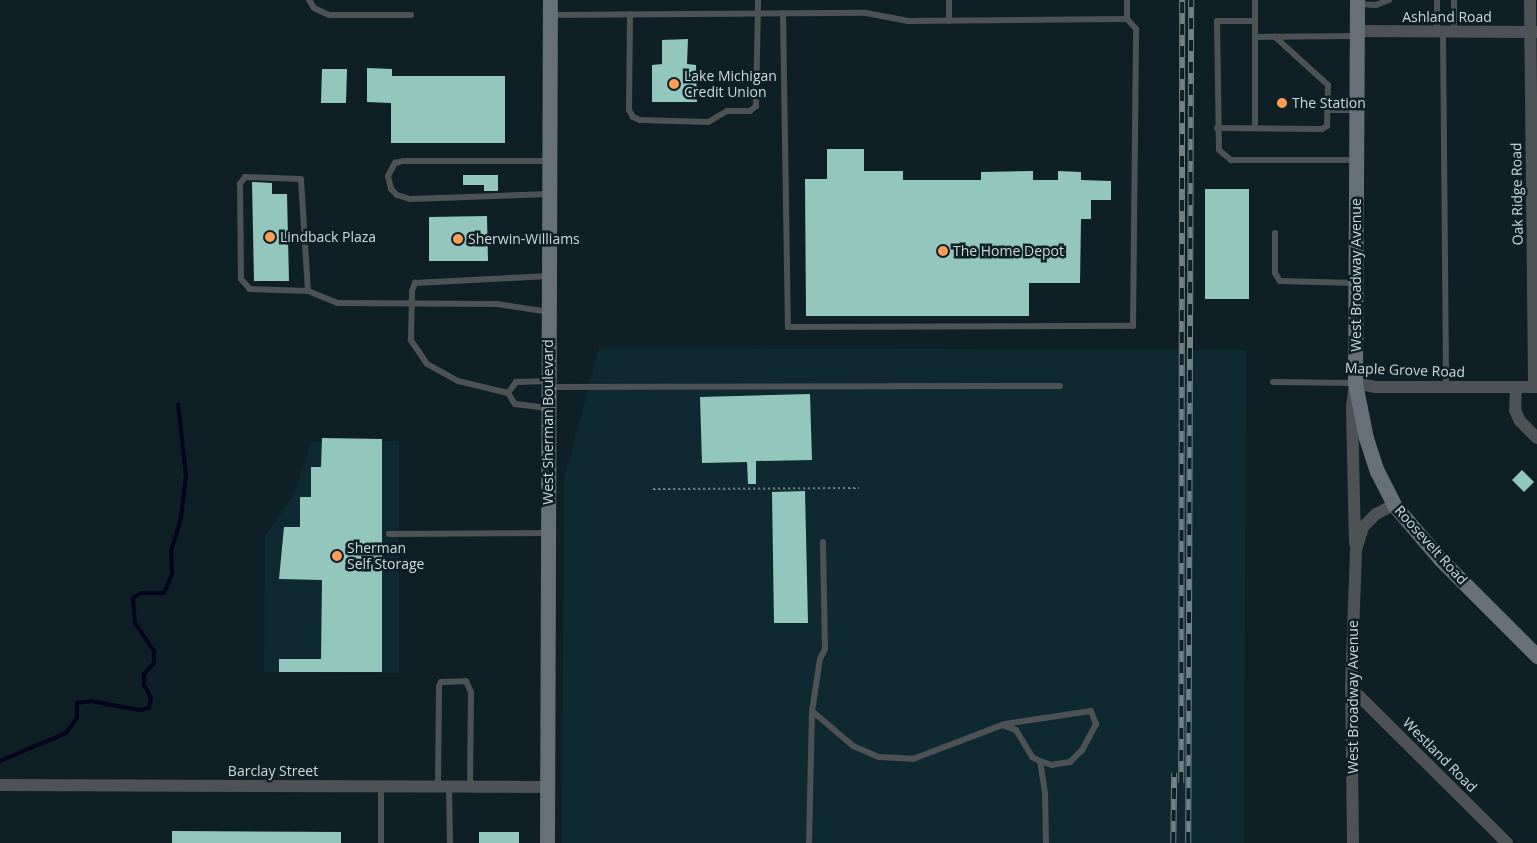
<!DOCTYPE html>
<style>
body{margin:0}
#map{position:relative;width:1537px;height:843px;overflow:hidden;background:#0e2025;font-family:"Open Sans",sans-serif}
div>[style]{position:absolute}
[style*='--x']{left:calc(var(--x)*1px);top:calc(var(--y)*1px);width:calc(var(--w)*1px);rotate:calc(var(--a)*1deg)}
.built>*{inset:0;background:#0e2a30}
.stream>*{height:4px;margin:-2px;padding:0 2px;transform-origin:2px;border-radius:2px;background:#06041e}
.building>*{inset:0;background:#93c7be}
.path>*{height:2px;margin-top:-1px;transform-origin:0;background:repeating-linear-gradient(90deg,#728084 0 2.5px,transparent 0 5px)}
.lane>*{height:6px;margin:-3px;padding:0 3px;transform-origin:3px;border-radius:3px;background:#4d5257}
.street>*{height:12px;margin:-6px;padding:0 6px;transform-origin:6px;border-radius:6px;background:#4d5257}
.secondary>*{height:15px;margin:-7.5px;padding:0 7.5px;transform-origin:7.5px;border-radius:7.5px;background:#677078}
.rail>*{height:5.5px;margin-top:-2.75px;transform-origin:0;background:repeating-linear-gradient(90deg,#0e2025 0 11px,#748286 0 22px);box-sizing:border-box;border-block:1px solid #748286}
.dots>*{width:14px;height:14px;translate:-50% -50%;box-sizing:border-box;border:2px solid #0e2025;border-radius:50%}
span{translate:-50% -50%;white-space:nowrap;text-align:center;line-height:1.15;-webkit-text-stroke:5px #0e2025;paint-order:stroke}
.street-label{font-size:14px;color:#ced9dc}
.poi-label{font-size:14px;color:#ced9dc}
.left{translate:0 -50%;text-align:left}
</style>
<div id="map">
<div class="built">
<div style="clip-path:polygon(599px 348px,1246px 350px,1244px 843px,562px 843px,564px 479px)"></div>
<div style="clip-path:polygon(399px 441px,399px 673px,264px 672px,265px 536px,293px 496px,311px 442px)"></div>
</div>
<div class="stream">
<div style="--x:0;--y:761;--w:72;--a:-23"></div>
<div style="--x:66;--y:733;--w:19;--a:-54"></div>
<div style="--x:77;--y:718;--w:15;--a:-90"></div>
<div style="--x:77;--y:703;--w:14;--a:-8"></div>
<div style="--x:91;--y:701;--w:49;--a:10.6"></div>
<div style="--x:139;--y:710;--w:10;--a:-11"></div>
<div style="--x:149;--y:708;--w:10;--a:-79"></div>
<div style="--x:151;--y:698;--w:15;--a:-118"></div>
<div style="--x:144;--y:685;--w:11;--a:-90"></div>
<div style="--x:144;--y:674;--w:15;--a:-48"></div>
<div style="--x:154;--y:663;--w:12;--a:-90"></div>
<div style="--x:154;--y:651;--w:34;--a:-124"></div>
<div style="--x:135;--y:623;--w:25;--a:-95"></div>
<div style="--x:133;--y:598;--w:9;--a:-32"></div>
<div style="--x:141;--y:593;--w:23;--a:0"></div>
<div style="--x:164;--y:593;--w:21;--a:-67"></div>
<div style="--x:172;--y:574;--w:23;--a:-92"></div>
<div style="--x:171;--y:551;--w:34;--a:-73"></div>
<div style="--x:181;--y:519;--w:44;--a:-83.5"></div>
<div style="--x:186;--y:475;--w:71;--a:-96.4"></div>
</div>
<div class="building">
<div style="clip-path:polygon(688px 39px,687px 64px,696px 65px,697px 102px,652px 102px,652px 65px,662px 64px,662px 40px)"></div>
<div style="clip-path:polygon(367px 68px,392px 69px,392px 76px,505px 76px,505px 143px,391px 143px,391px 103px,367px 102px)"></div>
<div style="clip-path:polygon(322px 69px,347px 69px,346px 103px,321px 103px)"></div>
<div style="clip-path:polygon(827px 149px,864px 149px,864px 171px,903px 171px,903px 180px,981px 180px,981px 172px,1033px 171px,1033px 180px,1058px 180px,1058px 171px,1081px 172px,1081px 180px,1111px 181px,1111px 200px,1091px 200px,1091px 219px,1081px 219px,1080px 283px,1029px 283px,1029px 316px,806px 316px,805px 179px,827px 179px)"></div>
<div style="clip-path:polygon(463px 175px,498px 175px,498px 191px,484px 191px,484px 185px,463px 185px)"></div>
<div style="clip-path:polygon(252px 182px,272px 183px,272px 194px,287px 194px,289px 281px,254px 281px)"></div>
<div style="clip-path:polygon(1205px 189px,1249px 189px,1249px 299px,1205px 299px)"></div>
<div style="clip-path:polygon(487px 216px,488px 261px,429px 261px,429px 217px)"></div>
<div style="clip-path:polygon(810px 394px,812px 460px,756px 461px,756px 484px,748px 484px,747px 462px,702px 463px,700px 397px)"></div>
<div style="clip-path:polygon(322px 438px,382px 439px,382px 672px,279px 672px,279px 659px,321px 659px,322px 580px,279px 579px,284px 527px,300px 527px,300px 497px,311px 497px,311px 467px,321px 467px)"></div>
<div style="clip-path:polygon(1522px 470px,1534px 482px,1524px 492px,1512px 480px)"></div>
<div style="clip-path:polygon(805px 491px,808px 623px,774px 623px,772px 492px)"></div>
<div style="clip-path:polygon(172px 831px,341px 832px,341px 843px,172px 843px)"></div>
<div style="clip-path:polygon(479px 832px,519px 832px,519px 843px,479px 843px)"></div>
</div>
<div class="path">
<div style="--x:653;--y:489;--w:206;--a:-0.3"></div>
</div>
<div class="lane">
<div style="--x:309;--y:0;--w:9;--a:58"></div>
<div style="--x:314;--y:8;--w:17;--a:25"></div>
<div style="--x:329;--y:15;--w:82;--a:0"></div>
<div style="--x:949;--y:0;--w:21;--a:90"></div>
<div style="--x:1255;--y:0;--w:21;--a:90"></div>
<div style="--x:1255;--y:21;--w:38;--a:180"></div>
<div style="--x:1217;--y:21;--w:129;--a:89.1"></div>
<div style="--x:1219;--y:150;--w:16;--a:40"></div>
<div style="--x:1231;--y:160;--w:124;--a:0"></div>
<div style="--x:1437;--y:0;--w:31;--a:90"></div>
<div style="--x:1357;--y:4;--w:19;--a:3"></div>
<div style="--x:1376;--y:5;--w:14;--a:-21"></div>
<div style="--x:783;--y:13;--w:314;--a:89.1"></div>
<div style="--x:788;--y:327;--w:345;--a:-0.2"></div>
<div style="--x:1133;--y:326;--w:297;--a:-89.4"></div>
<div style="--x:1136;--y:29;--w:13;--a:-132"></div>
<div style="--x:630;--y:14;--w:96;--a:90.6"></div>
<div style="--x:629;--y:110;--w:8;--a:60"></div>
<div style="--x:633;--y:117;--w:8;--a:23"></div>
<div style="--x:640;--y:120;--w:68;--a:1.7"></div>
<div style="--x:708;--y:122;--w:22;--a:-30"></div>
<div style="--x:727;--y:111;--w:23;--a:0"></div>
<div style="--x:750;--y:111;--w:8;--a:-40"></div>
<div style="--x:756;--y:106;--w:106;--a:-88.9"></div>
<div style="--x:551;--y:15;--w:315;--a:-0.4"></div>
<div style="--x:866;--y:13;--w:43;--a:10.8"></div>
<div style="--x:908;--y:21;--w:219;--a:-0.5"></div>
<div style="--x:1127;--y:19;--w:19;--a:-90"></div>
<div style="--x:1443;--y:32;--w:355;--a:89.5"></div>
<div style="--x:1454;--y:32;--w:32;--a:-90"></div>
<div style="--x:1255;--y:37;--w:102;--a:-0.6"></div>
<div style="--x:1329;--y:110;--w:26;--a:0"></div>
<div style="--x:1217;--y:128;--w:105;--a:0.5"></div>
<div style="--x:1322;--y:129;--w:6;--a:-31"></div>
<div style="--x:1327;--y:126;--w:41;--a:-88.6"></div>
<div style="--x:1328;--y:85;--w:72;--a:-137.8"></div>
<div style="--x:1255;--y:128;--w:107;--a:-90"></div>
<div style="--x:548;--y:194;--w:138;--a:177.9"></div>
<div style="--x:410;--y:199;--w:14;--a:-163"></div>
<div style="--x:397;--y:195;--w:8;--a:-135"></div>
<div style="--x:391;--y:189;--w:13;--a:-103"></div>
<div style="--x:388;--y:176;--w:15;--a:-62"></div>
<div style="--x:395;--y:163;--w:8;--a:-14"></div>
<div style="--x:403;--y:161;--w:146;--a:0"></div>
<div style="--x:1275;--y:233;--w:40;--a:90"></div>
<div style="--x:1275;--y:273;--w:9;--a:58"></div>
<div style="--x:1280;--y:281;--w:75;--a:1.5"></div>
<div style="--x:308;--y:291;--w:112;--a:-93.6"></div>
<div style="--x:301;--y:179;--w:56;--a:-178"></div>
<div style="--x:245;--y:177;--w:9;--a:126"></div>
<div style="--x:240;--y:184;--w:95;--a:89.4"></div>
<div style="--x:241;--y:279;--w:13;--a:48"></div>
<div style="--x:250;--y:289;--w:58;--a:2"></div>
<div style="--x:308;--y:291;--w:31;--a:22"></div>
<div style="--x:337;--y:303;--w:160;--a:0.4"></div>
<div style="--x:497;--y:304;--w:53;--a:8.7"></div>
<div style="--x:548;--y:381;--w:32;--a:178"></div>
<div style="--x:516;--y:382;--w:14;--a:126"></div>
<div style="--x:508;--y:393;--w:13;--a:58"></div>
<div style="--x:515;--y:404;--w:33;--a:7"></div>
<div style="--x:1273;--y:382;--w:81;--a:0.7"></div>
<div style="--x:550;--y:387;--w:510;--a:-0.11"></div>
<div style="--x:508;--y:393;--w:51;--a:-166.5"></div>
<div style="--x:458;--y:381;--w:35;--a:-151"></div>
<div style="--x:427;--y:364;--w:29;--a:-124"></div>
<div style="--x:411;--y:340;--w:49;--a:-88.8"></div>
<div style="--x:412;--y:291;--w:9;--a:-69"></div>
<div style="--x:415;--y:283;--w:134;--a:-3"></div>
<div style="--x:389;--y:534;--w:159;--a:-0.4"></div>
<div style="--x:812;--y:711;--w:54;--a:40.5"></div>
<div style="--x:853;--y:746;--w:28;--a:23"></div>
<div style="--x:879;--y:757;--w:34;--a:3"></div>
<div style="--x:913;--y:759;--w:95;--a:-20.9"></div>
<div style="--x:1002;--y:725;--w:15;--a:20"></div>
<div style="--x:1016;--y:730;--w:31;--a:59"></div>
<div style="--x:1032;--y:757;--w:9;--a:27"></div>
<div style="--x:1040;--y:761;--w:32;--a:81"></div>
<div style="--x:1045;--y:793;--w:50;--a:88.9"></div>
<div style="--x:1005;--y:724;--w:87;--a:-8.6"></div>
<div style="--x:1091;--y:711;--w:14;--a:69"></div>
<div style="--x:1096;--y:724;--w:30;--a:118"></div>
<div style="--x:1082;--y:750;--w:17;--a:135"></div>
<div style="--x:1070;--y:762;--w:18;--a:171"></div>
<div style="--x:1052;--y:765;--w:13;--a:-162"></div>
<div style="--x:438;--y:786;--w:100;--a:-89.4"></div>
<div style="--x:439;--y:686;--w:4;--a:-63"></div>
<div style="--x:441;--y:682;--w:25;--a:-2"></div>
<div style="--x:466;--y:681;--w:12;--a:66"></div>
<div style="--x:471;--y:692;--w:94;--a:90.6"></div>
<div style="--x:449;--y:786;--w:57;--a:89"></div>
<div style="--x:381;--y:843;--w:57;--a:-90"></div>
<div style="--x:809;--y:843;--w:132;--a:-88.7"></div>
<div style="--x:812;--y:711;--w:53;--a:-81.3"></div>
<div style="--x:820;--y:659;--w:11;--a:-63"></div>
<div style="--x:825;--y:649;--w:107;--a:-91.1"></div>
</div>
<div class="street">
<div style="--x:1530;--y:0;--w:387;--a:89.4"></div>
<div style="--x:1357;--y:31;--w:180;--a:0.3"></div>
<div style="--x:1516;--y:387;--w:23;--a:92"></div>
<div style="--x:1515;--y:410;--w:12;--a:66"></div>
<div style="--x:1520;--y:421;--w:24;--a:45"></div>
<div style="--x:1355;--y:543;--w:136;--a:-91.3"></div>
<div style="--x:1352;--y:407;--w:24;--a:-83"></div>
<div style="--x:1355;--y:383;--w:20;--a:11"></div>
<div style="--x:1375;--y:387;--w:162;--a:0"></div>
<div style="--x:1351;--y:688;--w:220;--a:44.8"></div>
<div style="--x:0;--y:785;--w:547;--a:0.21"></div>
<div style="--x:1353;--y:843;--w:155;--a:-90.7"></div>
<div style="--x:1351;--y:688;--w:138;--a:-87.9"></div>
<div style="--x:1356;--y:550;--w:24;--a:-73"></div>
<div style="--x:1363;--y:527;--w:18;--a:-45"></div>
<div style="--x:1376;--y:514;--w:20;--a:-27"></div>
</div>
<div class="secondary">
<div style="--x:1357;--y:0;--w:383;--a:90.3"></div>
<div style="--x:1355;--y:383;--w:56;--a:78.7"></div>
<div style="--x:1366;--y:438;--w:35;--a:72"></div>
<div style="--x:1377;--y:471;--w:38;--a:63"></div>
<div style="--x:1394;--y:505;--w:72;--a:49.5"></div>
<div style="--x:1441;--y:560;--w:136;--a:45"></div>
<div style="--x:547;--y:843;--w:843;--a:-89.8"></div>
</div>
<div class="rail">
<div style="--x:1181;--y:783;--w:783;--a:-89.93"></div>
<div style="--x:1173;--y:843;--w:70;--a:-89.2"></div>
<div style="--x:1188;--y:843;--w:843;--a:-89.8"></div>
</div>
<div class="dots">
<div style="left:674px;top:84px;background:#fd9c55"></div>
<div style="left:1282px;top:103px;background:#fd9c55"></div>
<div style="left:270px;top:237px;background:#fd9c55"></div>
<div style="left:458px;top:239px;background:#fd9c55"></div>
<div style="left:943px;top:251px;background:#fd9c55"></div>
<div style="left:337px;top:556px;background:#fd9c55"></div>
</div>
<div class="street-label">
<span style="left:1447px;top:17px">Ashland Road</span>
<span style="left:1517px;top:194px;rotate:-91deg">Oak Ridge Road</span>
<span style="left:1356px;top:275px;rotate:-90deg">West Broadway Avenue</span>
<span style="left:1405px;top:370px;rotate:2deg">Maple Grove Road</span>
<span style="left:548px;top:422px;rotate:-90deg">West Sherman Boulevard</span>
<span style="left:1431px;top:545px;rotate:48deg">Roosevelt Road</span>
<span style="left:1353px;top:697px;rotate:-90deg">West Broadway Avenue</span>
<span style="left:1440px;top:755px;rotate:45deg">Westland Road</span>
<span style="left:273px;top:771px">Barclay Street</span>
</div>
<div class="poi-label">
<span class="left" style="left:684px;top:84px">Lake Michigan<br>Credit Union</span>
<span class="left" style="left:1292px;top:103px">The Station</span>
<span class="left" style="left:280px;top:237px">Lindback Plaza</span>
<span class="left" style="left:468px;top:239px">Sherwin-Williams</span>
<span class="left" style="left:953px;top:251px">The Home Depot</span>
<span class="left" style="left:347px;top:556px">Sherman<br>Self Storage</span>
</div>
</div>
